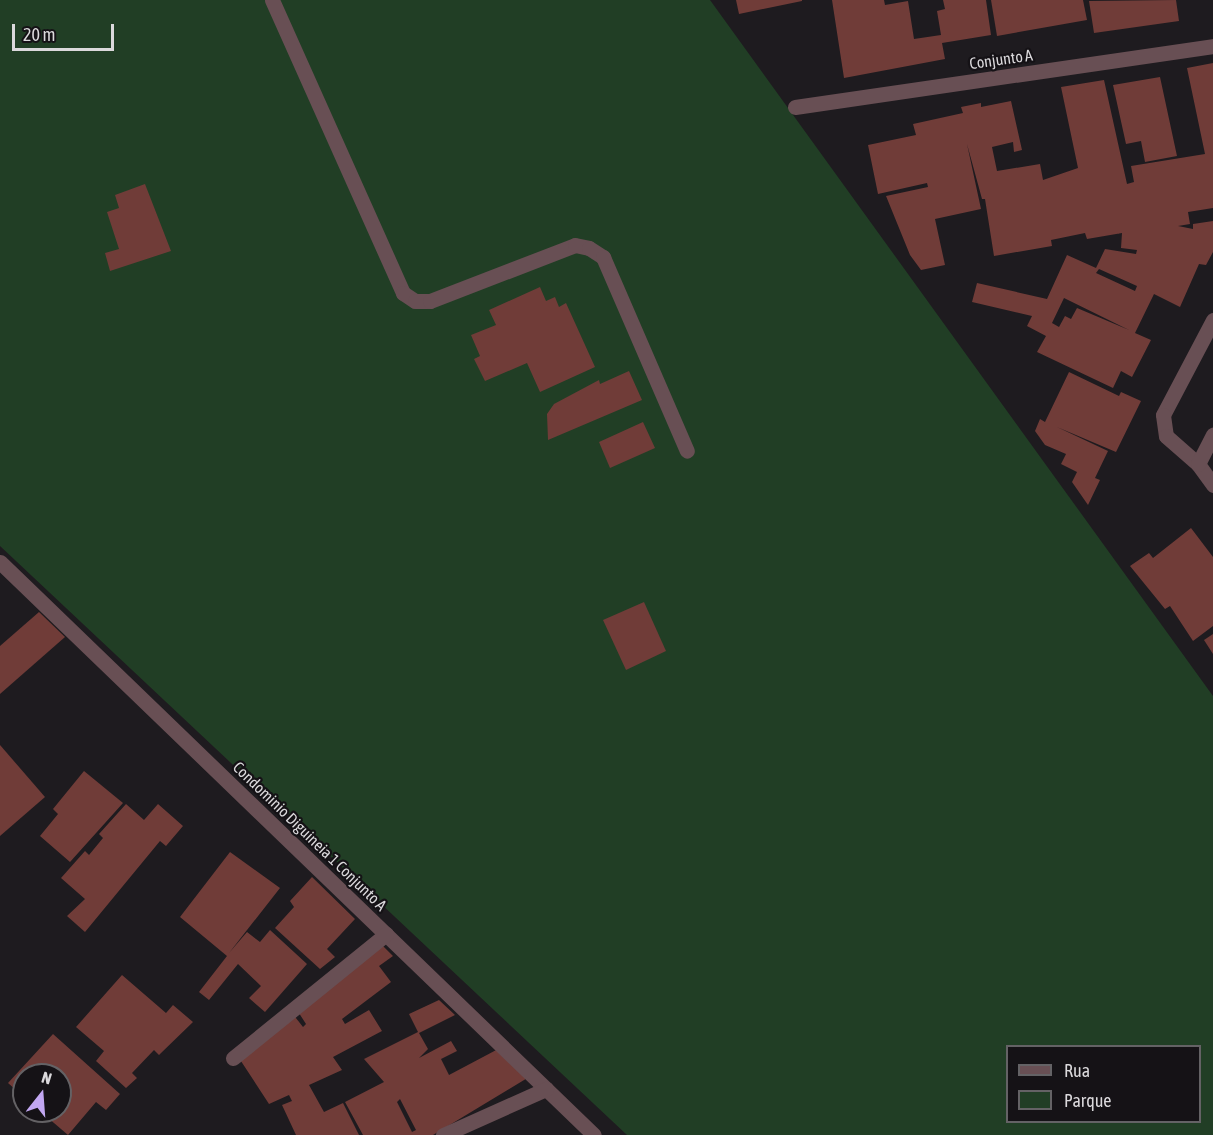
<!DOCTYPE html>
<style>
body{margin:0}
#map{position:relative;width:1213px;height:1135px;overflow:hidden;background:#1e1b1f;font-family:"Asap Condensed",sans-serif}
div>[style]{position:absolute}
[style*='--x']{left:calc(var(--x)*1px);top:calc(var(--y)*1px);width:calc(var(--w)*1px);rotate:calc(var(--a)*1deg)}
.green>*{inset:0;background:#213e25}
.building>*{inset:0;background:#703c38}
.minor>*{height:15px;margin:-7.5px;padding:0 7.5px;transform-origin:7.5px;border-radius:7.5px;background:#684f54}
span{translate:-50% -50%;white-space:nowrap;text-align:center;line-height:1.15;-webkit-text-stroke:4.5px #151216;paint-order:stroke}
.street-label{font-size:16px;color:#dbd9dc}
.legend{position:absolute;left:1006px;top:1045px;width:195px;height:78px;box-sizing:border-box;background:#151216;border:2px solid #646265;margin:0;padding:8px 10px;list-style:none;font-size:18px;color:#dbd9dc}
.legend li{display:flex;align-items:center;gap:12px;height:30px}
.legend b{width:30px;border:2px solid #646265}
.north{position:absolute;left:12px;top:1063px;width:60px;height:60px;box-sizing:border-box;background:#151216;border:2px solid #646265;border-radius:50%;rotate:17deg;font-size:16px;font-weight:700;line-height:24px;text-align:center;color:#dbd9dc}
.north::after{content:'';display:block;margin:auto;width:21px;height:27px;background:#c2a7f2;clip-path:polygon(50% 0,100% 100%,50% 72%,0 100%)}
.scale{position:absolute;left:12px;top:24px;width:102px;height:27px;box-sizing:border-box;border:3px solid #dbd9dc;border-top:0;padding-left:8px;font-size:18px;line-height:21px;white-space:nowrap;color:#dbd9dc;-webkit-text-stroke:4px #151216;paint-order:stroke}
</style>
<div id="map">
<div class="green">
<div style="clip-path:polygon(evenodd,0 0,710px 0,1213px 696px,1213px 1135px,627px 1135px,0 546px,0 0,1008px 1046px,1200px 1046px,1200px 1122px,1008px 1122px,1008px 1046px)"></div>
</div>
<div class="building">
<div style="clip-path:polygon(736px 0,802px 0,802px 1px,739px 14px)"></div>
<div style="clip-path:polygon(832px 0,884px 0,885px 5px,908px 1px,914px 39px,941px 35px,937px 11px,945px 9px,943px 0,986px 0,991px 35px,942px 43px,945px 59px,844px 78px)"></div>
<div style="clip-path:polygon(991px 0,1083px 0,1087px 20px,997px 36px)"></div>
<div style="clip-path:polygon(1176px 0,1179px 21px,1094px 33px,1089px 1px)"></div>
<div style="clip-path:polygon(evenodd,1213px 63px,1213px 208px,1188px 212px,1190px 224px,1178px 226px,1193px 229px,1193px 224px,1213px 221px,1213px 252px,1206px 265px,1199px 264px,1180px 307px,1154px 294px,1135px 333px,1151px 340px,1132px 377px,1121px 371px,1113px 388px,1037px 352px,1046px 336px,1027px 326px,1032px 316px,972px 302px,977px 283px,1047px 299px,1067px 255px,1096px 268px,1105px 249px,1136px 254px,1137px 250px,1121px 248px,1122px 233px,1087px 239px,1085px 233px,1051px 240px,1052px 246px,994px 256px,985px 199px,982px 199px,967px 144px,981px 209px,935px 219px,945px 265px,921px 270px,910px 255px,886px 196px,928px 187px,927px 183px,878px 194px,868px 145px,916px 135px,913px 124px,963px 113px,961px 107px,981px 103px,981px 107px,1011px 101px,1022px 150px,1014px 152px,1013px 142px,992px 147px,997px 171px,1040px 164px,1043px 180px,1078px 168px,1061px 87px,1104px 80px,1127px 184px,1134px 182px,1131px 166px,1205px 154px,1187px 68px,1213px 63px,1099px 269px,1137px 286px,1135px 291px,1096px 273px,1099px 269px,1213px 63px,1064px 298px,1129px 330px,1077px 308px,1071px 319px,1065px 316px,1059px 327px,1052px 323px,1064px 298px)"></div>
<div style="clip-path:polygon(1160px 77px,1177px 156px,1145px 162px,1141px 141px,1126px 144px,1113px 85px)"></div>
<div style="clip-path:polygon(145px 184px,171px 251px,110px 271px,105px 253px,119px 249px,107px 212px,119px 208px,115px 195px)"></div>
<div style="clip-path:polygon(540px 287px,546px 301px,555px 297px,559px 307px,566px 303px,595px 367px,540px 392px,527px 363px,485px 381px,474px 359px,480px 356px,471px 335px,496px 325px,489px 310px)"></div>
<div style="clip-path:polygon(629px 371px,642px 400px,548px 440px,547px 414px,554px 404px,599px 380px,600px 384px)"></div>
<div style="clip-path:polygon(1069px 372px,1119px 396px,1121px 392px,1141px 401px,1116px 452px,1057px 427px,1108px 451px,1095px 478px,1100px 480px,1088px 505px,1072px 482px,1077px 472px,1061px 464px,1066px 454px,1045px 445px,1035px 431px,1040px 419px,1045px 422px)"></div>
<div style="clip-path:polygon(643px 422px,655px 448px,610px 468px,599px 442px)"></div>
<div style="clip-path:polygon(1191px 528px,1213px 557px,1213px 626px,1193px 641px,1170px 606px,1165px 609px,1130px 566px,1149px 553px,1153px 558px)"></div>
<div style="clip-path:polygon(644px 602px,666px 651px,626px 670px,603px 620px)"></div>
<div style="clip-path:polygon(39px 612px,65px 637px,0 694px,0 646px)"></div>
<div style="clip-path:polygon(1213px 634px,1213px 654px,1204px 640px)"></div>
<div style="clip-path:polygon(0 745px,45px 797px,0 836px)"></div>
<div style="clip-path:polygon(84px 771px,123px 803px,70px 862px,40px 836px,58px 814px,53px 809px)"></div>
<div style="clip-path:polygon(126px 804px,144px 820px,158px 804px,183px 826px,166px 846px,160px 841px,85px 932px,67px 916px,85px 899px,61px 878px,85px 851px,89px 855px,103px 838px,99px 834px)"></div>
<div style="clip-path:polygon(230px 852px,280px 888px,229px 953px,247px 932px,260px 942px,270px 930px,307px 964px,265px 1012px,249px 998px,261px 986px,238px 964px,209px 1000px,199px 992px,227px 956px,180px 917px)"></div>
<div style="clip-path:polygon(312px 877px,355px 919px,327px 949px,335px 957px,320px 969px,275px 928px,294px 907px,290px 901px)"></div>
<div style="clip-path:polygon(380px 943px,393px 956px,379px 966px,391px 982px,342px 1019px,345px 1024px,369px 1010px,382px 1031px,333px 1057px,342px 1070px,309px 1085px,324px 1112px,343px 1103px,359px 1135px,296px 1135px,282px 1105px,292px 1101px,289px 1095px,269px 1104px,237px 1055px,292px 1013px,303px 1027px,306px 1024px,297px 1010px)"></div>
<div style="clip-path:polygon(122px 975px,166px 1013px,173px 1005px,193px 1022px,159px 1055px,154px 1050px,132px 1073px,137px 1078px,126px 1088px,96px 1061px,104px 1051px,76px 1027px)"></div>
<div style="clip-path:polygon(evenodd,439px 1000px,455px 1015px,419px 1033px,428px 1049px,419px 1058px,451px 1041px,457px 1051px,441px 1059px,449px 1075px,500px 1048px,529px 1077px,433px 1135px,363px 1135px,345px 1102px,384px 1082px,364px 1059px,418px 1032px,409px 1014px,439px 1000px,400px 1099px,416px 1130px,412px 1132px,397px 1102px,400px 1099px)"></div>
<div style="clip-path:polygon(53px 1034px,120px 1094px,106px 1110px,96px 1102px,68px 1135px,40px 1111px,60px 1111px,60px 1075px,24px 1075px,24px 1097px,8px 1083px)"></div>
</div>
<div class="minor">
<div style="--x:272;--y:0;--w:321;--a:65.9"></div>
<div style="--x:403;--y:293;--w:14;--a:34"></div>
<div style="--x:415;--y:301;--w:15;--a:0"></div>
<div style="--x:430;--y:301;--w:155;--a:-21.1"></div>
<div style="--x:575;--y:245;--w:14;--a:12"></div>
<div style="--x:589;--y:248;--w:17;--a:33"></div>
<div style="--x:603;--y:257;--w:211;--a:66.6"></div>
<div style="--x:795;--y:107;--w:422;--a:-8.3"></div>
<div style="--x:1213;--y:320;--w:107;--a:117.8"></div>
<div style="--x:1163;--y:415;--w:21;--a:82"></div>
<div style="--x:1166;--y:436;--w:43;--a:41.2"></div>
<div style="--x:1198;--y:464;--w:26;--a:54"></div>
<div style="--x:1198;--y:464;--w:33;--a:-63"></div>
<div style="--x:0;--y:562;--w:825;--a:43.97"></div>
<div style="--x:233;--y:1058;--w:197;--a:-39"></div>
<div style="--x:443;--y:1135;--w:113;--a:-24.1"></div>
</div>
<div class="street-label">
<span style="left:1001px;top:59px;rotate:-8deg">Conjunto A</span>
<span style="left:310px;top:836px;rotate:44deg">Condominio Diguineia 1 Conjunto A</span>
</div>
<ul class="legend">
<li><b style="height:8px;background:#684f54"></b>Rua</li>
<li><b style="height:16px;background:#213e25"></b>Parque</li>
</ul>
<div class="north">N</div>
<div class="scale">20 m</div>
</div>
